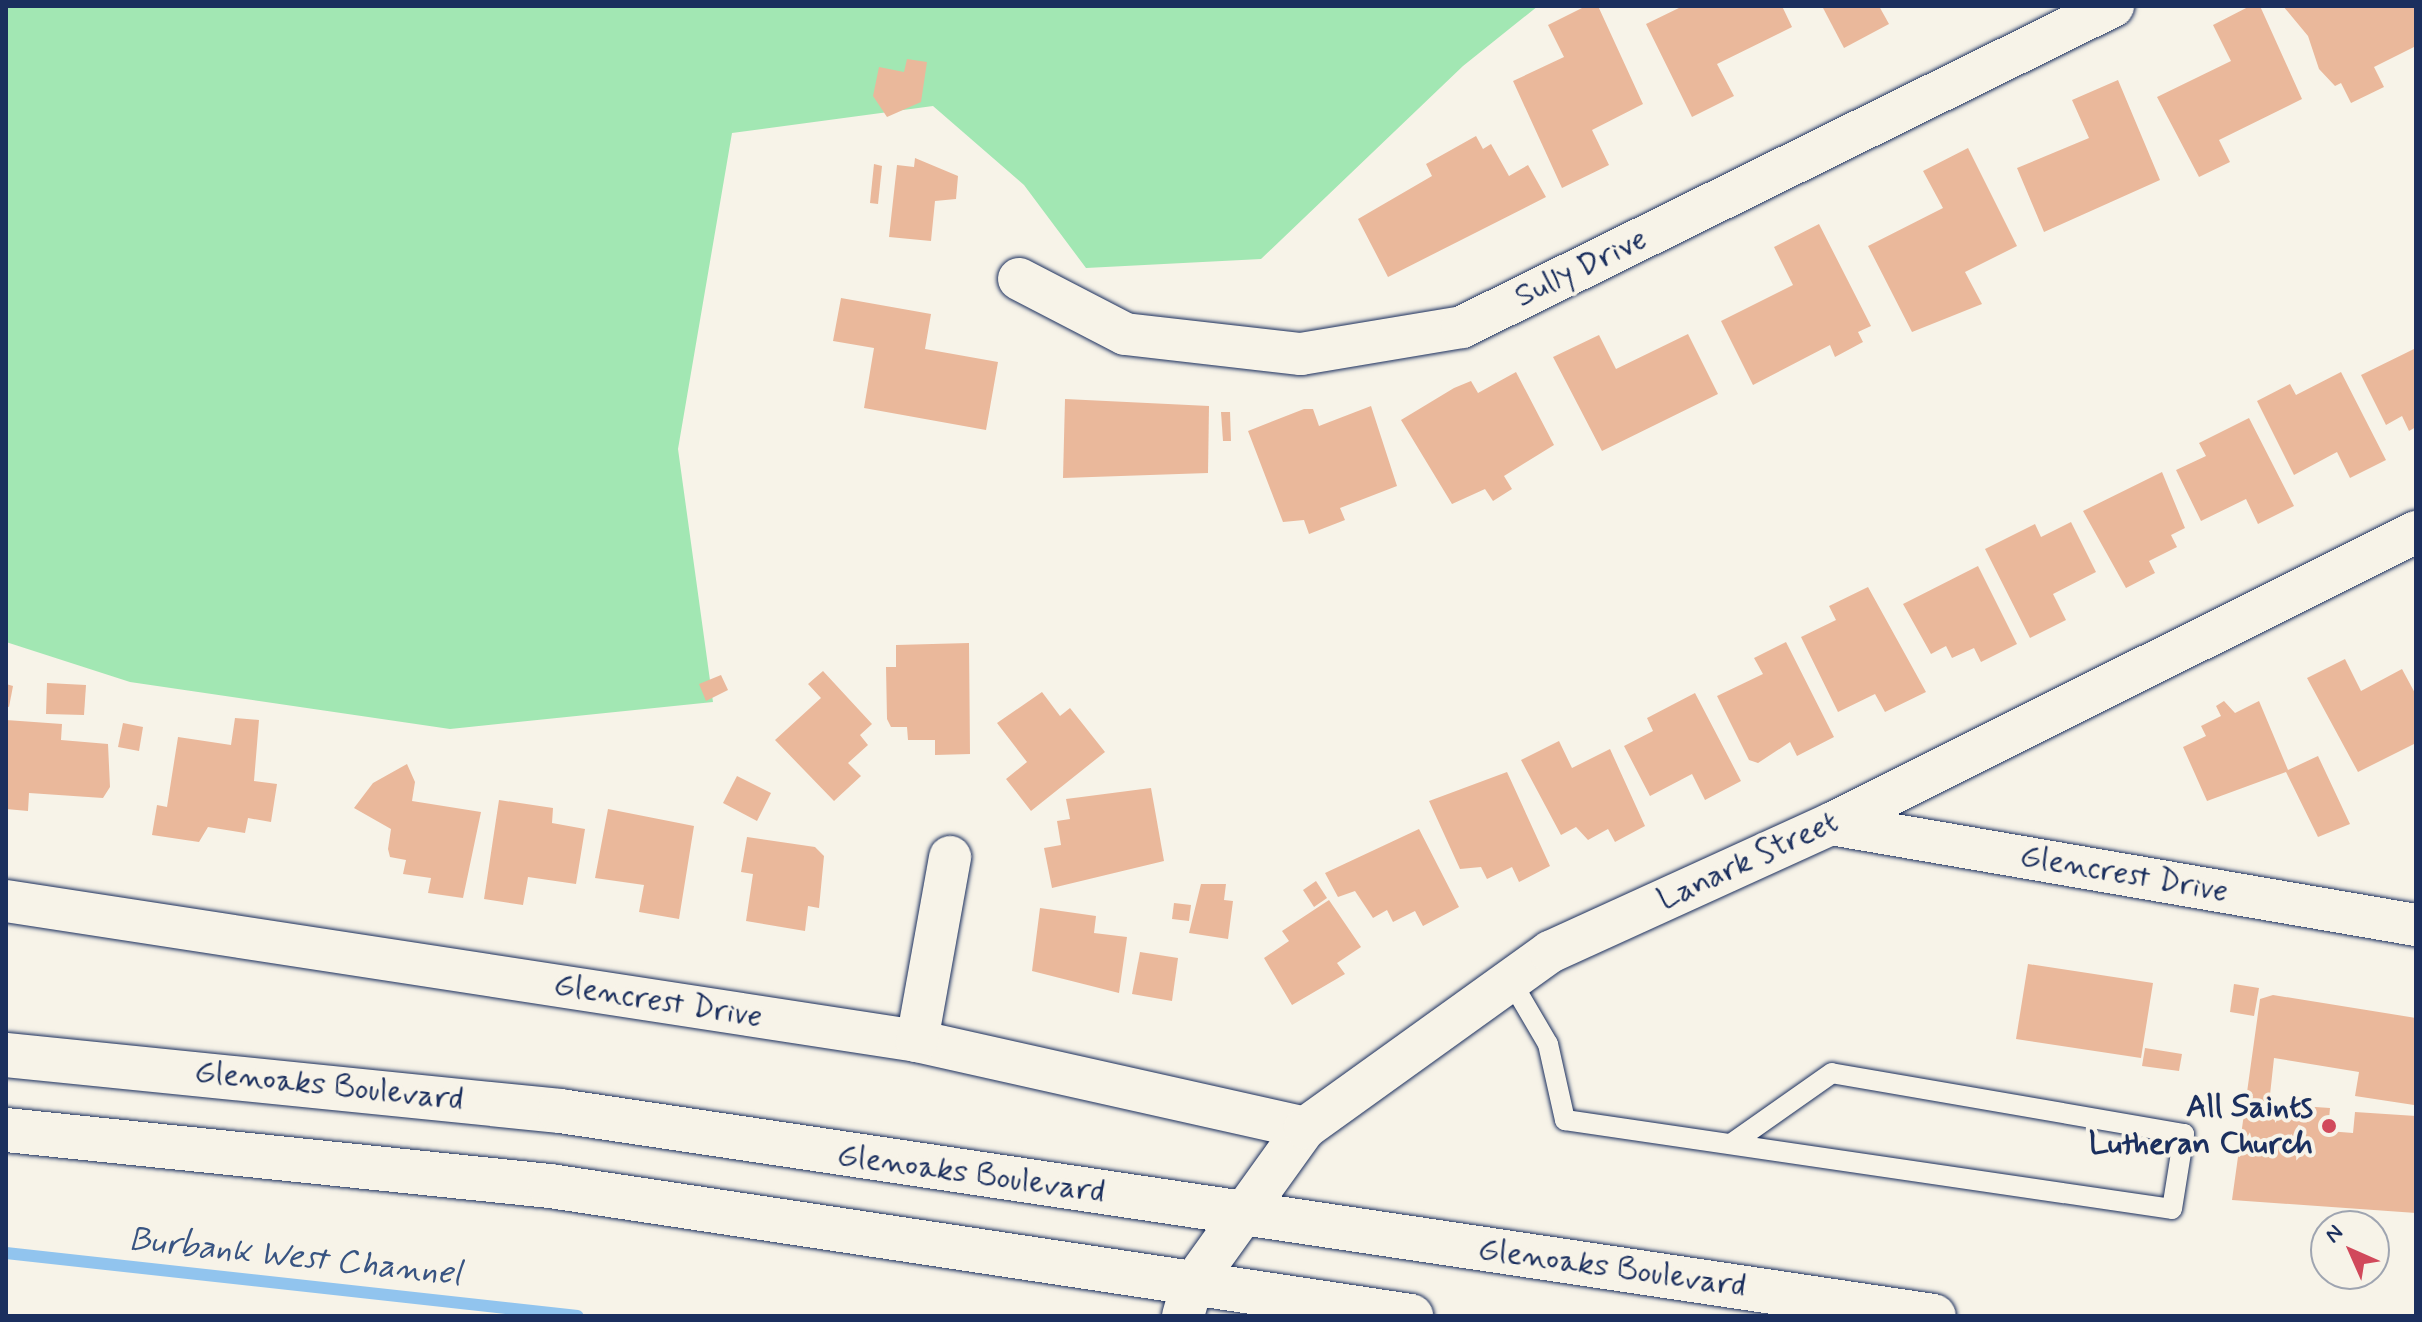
<!DOCTYPE html>
<style>
body{margin:0}
#map{position:relative;width:2422px;height:1322px;overflow:hidden;background:#f7f3e8;font-family:Mynerve,sans-serif}
div>[style]{position:absolute}
[style*='--x']{left:calc(var(--x)*1px);top:calc(var(--y)*1px);width:calc(var(--w)*1px);rotate:calc(var(--a)*1deg)}
.green>*{inset:0;background:#a2e7b3}
.stream>*{height:12px;margin:-6px;padding:0 6px;transform-origin:6px;border-radius:6px;background:#91c4ee}
.building>*{inset:0;background:#eab89b}
.roads{filter:drop-shadow(0 0 2px #1b2f5e) drop-shadow(0 0 2px #1b2f5e)}
.service>*{height:20px;margin:-10px;padding:0 10px;transform-origin:10px;border-radius:10px;background:#f7f3e8}
.minor>*{height:42px;margin:-21px;padding:0 21px;transform-origin:21px;border-radius:21px;background:#f7f3e8}
.secondary>*{height:44px;margin:-22px;padding:0 22px;transform-origin:22px;border-radius:22px;background:#f7f3e8}
.dots>*{width:22px;height:22px;translate:-50% -50%;box-sizing:border-box;border:4px solid #f7f3e8;border-radius:50%}
span{translate:-50% -50%;white-space:nowrap;text-align:center;line-height:1.15;-webkit-text-stroke:8px #f7f3e8;paint-order:stroke}
.street-label{font-size:32px;color:#1b2f5e}
.poi-label{font-size:32px;color:#1b2f5e;font-weight:700}
.right{translate:-100% -50%;text-align:right}
.water-label{font-size:34px;color:#385482;font-style:italic}
.frame{position:absolute;inset:0;border:8px solid #1b2f5e;pointer-events:none}
.north{position:absolute;left:2310px;top:1210px;width:80px;height:80px;box-sizing:border-box;background:#f7f3e8;border:2px solid #9fa5b1;border-radius:50%;rotate:315deg;font-size:22px;font-weight:700;line-height:32px;text-align:center;color:#1b2f5e}
.north::after{content:'';display:block;margin:auto;width:28px;height:36px;background:#d1495b;clip-path:polygon(50% 0,100% 100%,50% 72%,0 100%)}
</style>
<div id="map">
<div class="green">
<div style="clip-path:polygon(6px 6px,1538px 6px,1463px 66px,1261px 259px,1086px 268px,1024px 185px,933px 106px,732px 133px,678px 449px,713px 702px,450px 729px,130px 682px,6px 642px)"></div>
</div>
<div class="stream">
<div style="--x:6;--y:1253;--w:575;--a:6.29"></div>
</div>
<div class="building">
<div style="clip-path:polygon(1586px 6px,1598px 6px,1643px 104px,1592px 130px,1609px 165px,1562px 188px,1513px 81px,1564px 57px,1548px 25px)"></div>
<div style="clip-path:polygon(1683px 6px,1782px 6px,1792px 27px,1717px 64px,1734px 96px,1692px 117px,1646px 24px)"></div>
<div style="clip-path:polygon(1822px 6px,1879px 6px,1889px 24px,1844px 48px)"></div>
<div style="clip-path:polygon(2250px 6px,2260px 6px,2302px 99px,2219px 140px,2230px 162px,2199px 177px,2157px 97px,2231px 61px,2213px 25px)"></div>
<div style="clip-path:polygon(2283px 6px,2416px 6px,2416px 46px,2374px 67px,2384px 87px,2351px 103px,2341px 83px,2335px 86px,2319px 69px,2308px 36px)"></div>
<div style="clip-path:polygon(907px 59px,927px 62px,921px 102px,887px 117px,873px 96px,879px 67px,904px 72px)"></div>
<div style="clip-path:polygon(2118px 80px,2160px 180px,2044px 232px,2017px 168px,2089px 138px,2072px 100px)"></div>
<div style="clip-path:polygon(1476px 136px,1483px 149px,1491px 144px,1509px 176px,1528px 165px,1546px 197px,1388px 277px,1358px 219px,1432px 176px,1426px 164px)"></div>
<div style="clip-path:polygon(1968px 148px,2017px 246px,1965px 272px,1982px 304px,1912px 332px,1868px 246px,1943px 208px,1923px 171px)"></div>
<div style="clip-path:polygon(915px 158px,958px 176px,956px 199px,935px 201px,931px 241px,889px 237px,897px 165px,914px 167px)"></div>
<div style="clip-path:polygon(874px 164px,882px 166px,878px 204px,870px 203px)"></div>
<div style="clip-path:polygon(1819px 224px,1871px 326px,1858px 332px,1863px 342px,1835px 357px,1830px 345px,1753px 385px,1721px 321px,1793px 285px,1774px 247px)"></div>
<div style="clip-path:polygon(841px 298px,931px 314px,925px 349px,998px 362px,986px 430px,864px 408px,874px 348px,833px 341px)"></div>
<div style="clip-path:polygon(1688px 334px,1718px 394px,1602px 451px,1553px 357px,1599px 335px,1616px 369px)"></div>
<div style="clip-path:polygon(2416px 348px,2416px 427px,2409px 431px,2402px 416px,2386px 425px,2361px 375px)"></div>
<div style="clip-path:polygon(1516px 372px,1554px 445px,1504px 476px,1512px 489px,1493px 501px,1485px 489px,1452px 504px,1401px 420px,1454px 388px,1471px 381px,1478px 393px)"></div>
<div style="clip-path:polygon(2341px 372px,2386px 460px,2350px 478px,2337px 452px,2294px 475px,2257px 401px,2290px 384px,2296px 395px)"></div>
<div style="clip-path:polygon(1065px 399px,1209px 406px,1208px 473px,1063px 478px)"></div>
<div style="clip-path:polygon(1371px 406px,1397px 486px,1340px 508px,1345px 520px,1309px 534px,1304px 520px,1283px 522px,1248px 431px,1304px 409px,1313px 409px,1319px 426px)"></div>
<div style="clip-path:polygon(1221px 412px,1230px 412px,1231px 441px,1223px 441px)"></div>
<div style="clip-path:polygon(2249px 418px,2294px 506px,2258px 524px,2246px 499px,2201px 521px,2176px 470px,2206px 456px,2199px 443px)"></div>
<div style="clip-path:polygon(2162px 472px,2185px 528px,2171px 535px,2177px 547px,2149px 561px,2155px 573px,2126px 588px,2083px 511px)"></div>
<div style="clip-path:polygon(2071px 522px,2096px 572px,2053px 594px,2066px 620px,2030px 638px,1985px 549px,2035px 524px,2041px 537px)"></div>
<div style="clip-path:polygon(1978px 566px,2017px 644px,1981px 662px,1974px 648px,1952px 658px,1946px 646px,1931px 654px,1903px 604px)"></div>
<div style="clip-path:polygon(1868px 587px,1926px 692px,1885px 712px,1875px 694px,1838px 712px,1801px 637px,1836px 620px,1829px 606px)"></div>
<div style="clip-path:polygon(1786px 642px,1834px 737px,1797px 756px,1790px 742px,1758px 763px,1749px 760px,1717px 696px,1763px 674px,1754px 658px)"></div>
<div style="clip-path:polygon(969px 643px,970px 754px,935px 755px,935px 740px,908px 740px,907px 727px,891px 727px,887px 719px,886px 667px,896px 667px,896px 645px)"></div>
<div style="clip-path:polygon(2345px 659px,2361px 691px,2402px 669px,2416px 695px,2416px 743px,2358px 772px,2307px 678px)"></div>
<div style="clip-path:polygon(823px 671px,872px 724px,860px 735px,868px 745px,848px 763px,861px 776px,834px 801px,775px 740px,821px 698px,808px 684px)"></div>
<div style="clip-path:polygon(721px 675px,728px 690px,706px 701px,699px 684px)"></div>
<div style="clip-path:polygon(47px 683px,86px 685px,84px 715px,46px 714px)"></div>
<div style="clip-path:polygon(6px 684px,13px 686px,9px 707px,6px 706px)"></div>
<div style="clip-path:polygon(1042px 692px,1060px 716px,1070px 708px,1105px 752px,1031px 811px,1006px 779px,1027px 762px,997px 723px)"></div>
<div style="clip-path:polygon(1695px 693px,1741px 781px,1705px 800px,1692px 774px,1650px 796px,1624px 746px,1653px 731px,1647px 718px)"></div>
<div style="clip-path:polygon(2224px 701px,2235px 713px,2259px 701px,2288px 770px,2318px 756px,2350px 824px,2318px 837px,2286px 772px,2207px 801px,2183px 747px,2206px 736px,2201px 726px,2221px 716px,2216px 706px)"></div>
<div style="clip-path:polygon(235px 718px,259px 720px,254px 781px,277px 784px,271px 822px,248px 818px,245px 833px,208px 827px,199px 842px,152px 835px,157px 805px,167px 807px,178px 737px,231px 745px)"></div>
<div style="clip-path:polygon(6px 720px,62px 724px,61px 740px,108px 744px,110px 787px,103px 798px,29px 793px,28px 811px,6px 809px)"></div>
<div style="clip-path:polygon(123px 723px,143px 727px,139px 751px,118px 747px)"></div>
<div style="clip-path:polygon(1559px 741px,1572px 768px,1610px 749px,1645px 826px,1615px 842px,1608px 829px,1588px 840px,1576px 827px,1561px 835px,1521px 760px)"></div>
<div style="clip-path:polygon(407px 764px,415px 782px,412px 801px,481px 812px,463px 898px,428px 893px,431px 878px,403px 874px,406px 860px,390px 857px,388px 849px,391px 829px,354px 808px,373px 783px)"></div>
<div style="clip-path:polygon(1507px 772px,1550px 866px,1519px 882px,1512px 867px,1487px 879px,1481px 867px,1460px 869px,1429px 801px)"></div>
<div style="clip-path:polygon(737px 776px,771px 793px,757px 821px,723px 803px)"></div>
<div style="clip-path:polygon(1151px 788px,1164px 861px,1052px 888px,1044px 848px,1061px 845px,1057px 821px,1070px 819px,1066px 799px)"></div>
<div style="clip-path:polygon(499px 800px,553px 808px,552px 823px,585px 829px,576px 884px,528px 877px,523px 905px,484px 899px)"></div>
<div style="clip-path:polygon(608px 809px,694px 826px,679px 919px,639px 912px,644px 885px,595px 878px)"></div>
<div style="clip-path:polygon(1419px 829px,1459px 907px,1423px 926px,1415px 911px,1393px 922px,1387px 910px,1373px 918px,1355px 891px,1338px 897px,1325px 873px)"></div>
<div style="clip-path:polygon(747px 837px,815px 847px,824px 856px,819px 908px,808px 906px,805px 931px,746px 921px,753px 874px,741px 872px)"></div>
<div style="clip-path:polygon(1316px 881px,1327px 898px,1314px 907px,1303px 890px)"></div>
<div style="clip-path:polygon(1201px 884px,1226px 884px,1224px 900px,1233px 901px,1228px 939px,1189px 933px)"></div>
<div style="clip-path:polygon(1329px 900px,1361px 947px,1337px 963px,1345px 974px,1292px 1005px,1264px 958px,1289px 941px,1282px 931px)"></div>
<div style="clip-path:polygon(1174px 903px,1191px 905px,1189px 921px,1172px 919px)"></div>
<div style="clip-path:polygon(1040px 908px,1096px 916px,1094px 933px,1127px 937px,1119px 993px,1032px 971px)"></div>
<div style="clip-path:polygon(1140px 952px,1178px 958px,1172px 1001px,1132px 994px)"></div>
<div style="clip-path:polygon(2028px 964px,2153px 983px,2141px 1058px,2016px 1039px)"></div>
<div style="clip-path:polygon(2234px 984px,2259px 988px,2254px 1016px,2230px 1012px)"></div>
<div style="clip-path:polygon(2273px 995px,2416px 1018px,2414px 1105px,2355px 1096px,2359px 1072px,2274px 1058px,2269px 1104px,2330px 1108px,2328px 1131px,2353px 1133px,2355px 1112px,2416px 1116px,2416px 1213px,2232px 1200px,2260px 999px)"></div>
<div style="clip-path:polygon(2145px 1048px,2182px 1054px,2179px 1071px,2142px 1066px)"></div>
</div>
<div class="roads">
<div class="service">
<div style="--x:1511;--y:981;--w:73;--a:59.6"></div>
<div style="--x:1548;--y:1044;--w:78;--a:77.4"></div>
<div style="--x:1565;--y:1120;--w:613;--a:8.34"></div>
<div style="--x:2172;--y:1209;--w:76;--a:-80.9"></div>
<div style="--x:2184;--y:1134;--w:357;--a:-170.2"></div>
<div style="--x:1832;--y:1073;--w:123;--a:144.9"></div>
</div>
<div class="minor">
<div style="--x:1019;--y:279;--w:119;--a:27.4"></div>
<div style="--x:1125;--y:334;--w:177;--a:6.5"></div>
<div style="--x:1301;--y:354;--w:163;--a:-9.5"></div>
<div style="--x:1462;--y:327;--w:726;--a:-26.25"></div>
<div style="--x:1831;--y:824;--w:594;--a:9.8"></div>
<div style="--x:6;--y:901;--w:922;--a:8.74"></div>
<div style="--x:917;--y:1041;--w:398;--a:12.6"></div>
<div style="--x:917;--y:1041;--w:187;--a:-79.8"></div>
<div style="--x:1183;--y:1316;--w:32;--a:-74"></div>
<div style="--x:1192;--y:1285;--w:193;--a:-54.3"></div>
<div style="--x:1305;--y:1128;--w:302;--a:-35.7"></div>
<div style="--x:1550;--y:952;--w:309;--a:-24.5"></div>
<div style="--x:1831;--y:824;--w:654;--a:-26.53"></div>
</div>
<div class="secondary">
<div style="--x:6;--y:1055;--w:557;--a:5.77"></div>
<div style="--x:560;--y:1111;--w:1389;--a:8.49"></div>
<div style="--x:6;--y:1130;--w:547;--a:5.88"></div>
<div style="--x:550;--y:1186;--w:871;--a:8.59"></div>
</div>
</div>
<div class="dots">
<div style="left:2329px;top:1126px;background:#d1495b"></div>
</div>
<div class="street-label">
<span style="left:1581px;top:268px;rotate:-26deg">Sully Drive</span>
<span style="left:1748px;top:861px;rotate:-25deg">Lanark Street</span>
<span style="left:2124px;top:874px;rotate:10deg">Glencrest Drive</span>
<span style="left:658px;top:1001px;rotate:9deg">Glencrest Drive</span>
<span style="left:329px;top:1086px;rotate:6deg">Glenoaks Boulevard</span>
<span style="left:971px;top:1174px;rotate:8deg">Glenoaks Boulevard</span>
<span style="left:1612px;top:1268px;rotate:8deg">Glenoaks Boulevard</span>
</div>
<div class="poi-label">
<span class="right" style="left:2313px;top:1126px">All Saints<br>Lutheran Church</span>
</div>
<div class="water-label">
<span style="left:295px;top:1257px;rotate:6deg">Burbank West Channel</span>
</div>
<div class="frame"></div>
<div class="north">N</div>
</div>
